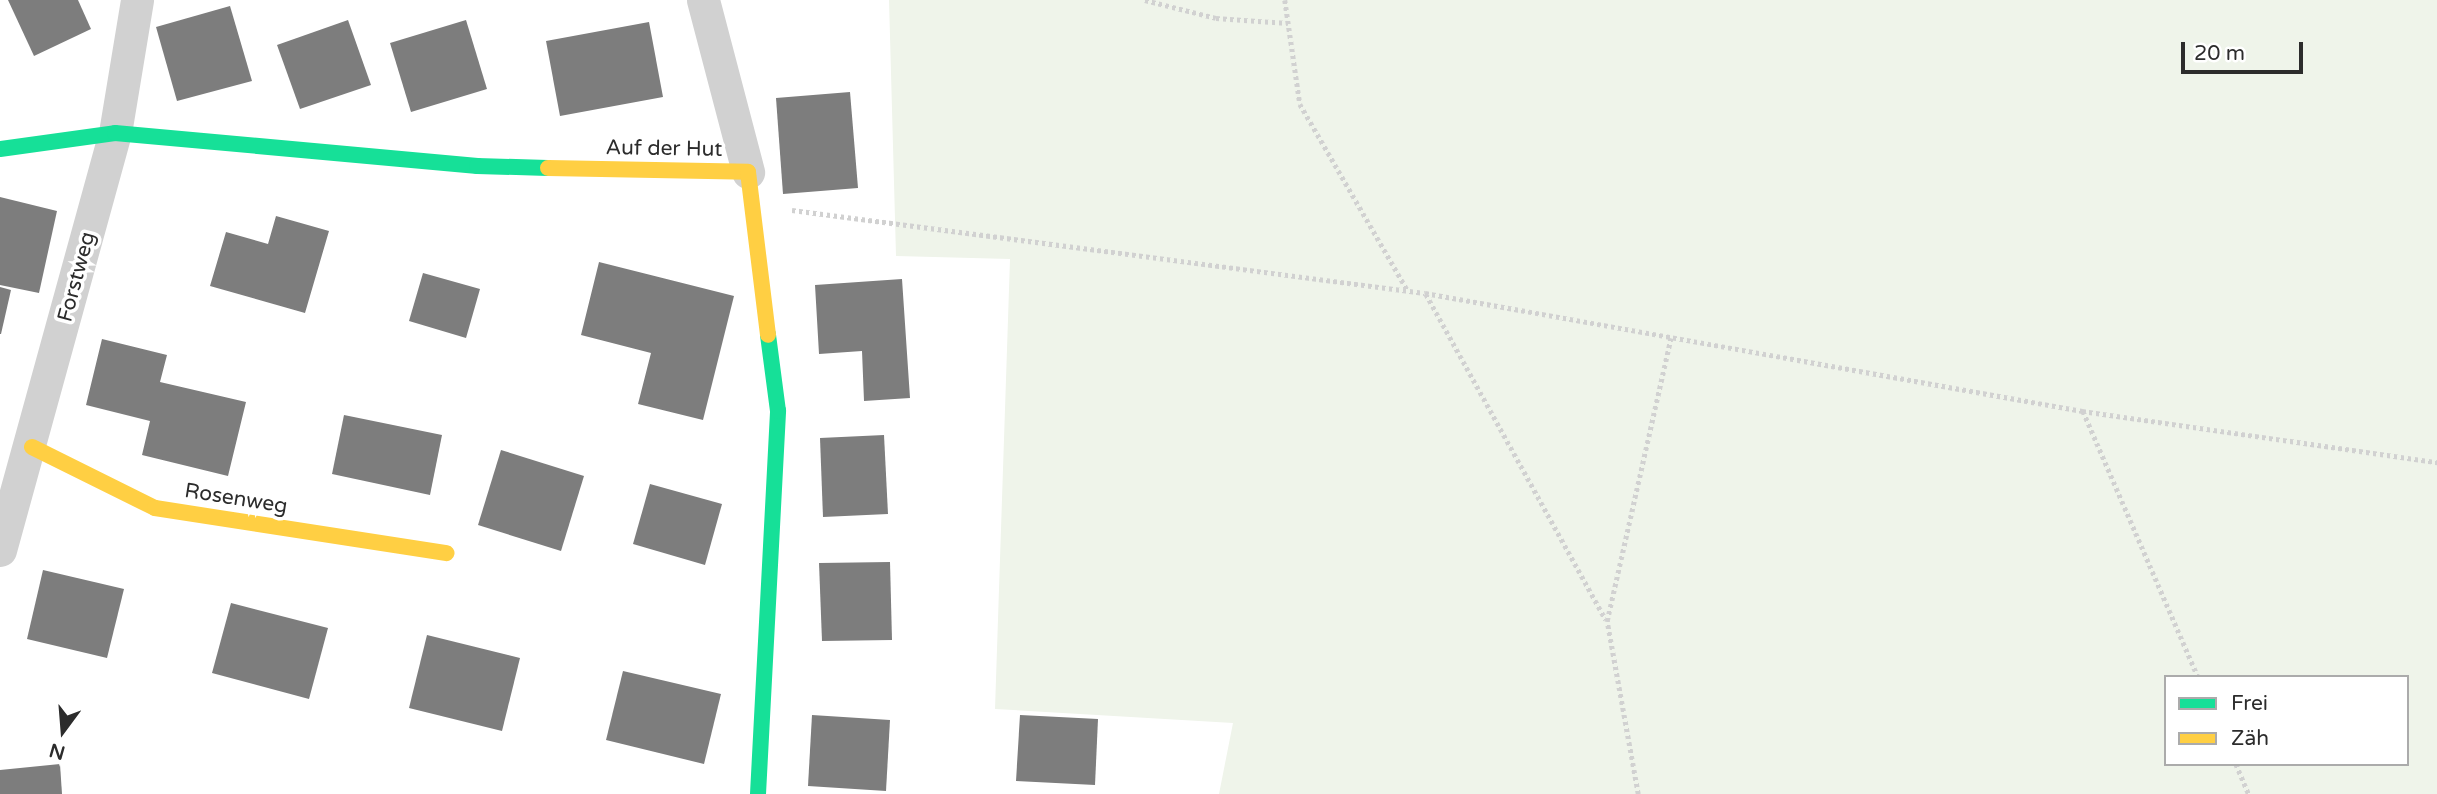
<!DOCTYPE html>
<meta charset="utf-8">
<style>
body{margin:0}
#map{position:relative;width:2437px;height:794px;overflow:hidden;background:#fff;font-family:"Varela Round",sans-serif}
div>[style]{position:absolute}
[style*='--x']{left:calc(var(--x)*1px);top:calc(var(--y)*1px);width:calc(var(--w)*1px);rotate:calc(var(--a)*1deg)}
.green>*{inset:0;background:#eff4ea}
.building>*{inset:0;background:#7d7d7d}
.path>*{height:4.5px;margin-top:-2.25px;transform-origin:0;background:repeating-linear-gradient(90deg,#d1d1d1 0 3.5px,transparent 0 7px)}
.street>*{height:33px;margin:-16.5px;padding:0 16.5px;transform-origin:16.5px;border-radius:16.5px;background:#d1d1d1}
.fast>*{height:16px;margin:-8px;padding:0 8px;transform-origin:8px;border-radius:8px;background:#16e098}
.slow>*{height:16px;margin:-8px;padding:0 8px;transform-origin:8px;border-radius:8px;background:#ffcf43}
span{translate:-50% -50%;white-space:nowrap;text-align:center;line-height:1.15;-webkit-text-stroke:7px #fff;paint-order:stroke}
.street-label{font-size:21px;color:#2c2c2c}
.legend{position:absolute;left:2164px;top:675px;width:245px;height:91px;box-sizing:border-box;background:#fff;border:2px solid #ababab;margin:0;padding:9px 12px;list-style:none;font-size:21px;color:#2c2c2c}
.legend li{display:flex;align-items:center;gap:14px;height:35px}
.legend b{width:35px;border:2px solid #ababab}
.north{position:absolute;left:28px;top:696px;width:70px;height:70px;-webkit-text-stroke:5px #fff;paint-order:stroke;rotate:196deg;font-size:19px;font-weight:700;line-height:28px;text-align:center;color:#2c2c2c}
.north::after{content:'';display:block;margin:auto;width:24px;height:32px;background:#2c2c2c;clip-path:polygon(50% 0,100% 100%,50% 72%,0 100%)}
.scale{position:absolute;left:2181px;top:42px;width:122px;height:32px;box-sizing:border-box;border:4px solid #2c2c2c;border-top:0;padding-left:9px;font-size:21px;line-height:24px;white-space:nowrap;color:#2c2c2c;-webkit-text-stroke:5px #fff;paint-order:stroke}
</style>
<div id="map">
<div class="green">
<div style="clip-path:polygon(evenodd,889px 0,2437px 0,2437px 794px,1219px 794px,1233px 723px,995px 709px,1010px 259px,896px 256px,889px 0,2166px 677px,2407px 677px,2407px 764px,2166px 764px,2166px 677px)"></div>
</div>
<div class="building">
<div style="clip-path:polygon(8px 0,78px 0,91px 29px,34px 56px)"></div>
<div style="clip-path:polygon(230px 6px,252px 81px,177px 101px,156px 27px)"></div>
<div style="clip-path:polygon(348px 20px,371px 85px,300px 109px,277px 45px)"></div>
<div style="clip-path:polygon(466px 20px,487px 89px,411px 112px,390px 43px)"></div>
<div style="clip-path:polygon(649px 22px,663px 97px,560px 116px,546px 41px)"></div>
<div style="clip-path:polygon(850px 92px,858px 188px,783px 194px,776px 98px)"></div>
<div style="clip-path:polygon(0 197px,57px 211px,39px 293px,0 285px)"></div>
<div style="clip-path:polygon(276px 216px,329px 231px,305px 313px,210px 286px,226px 232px,268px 244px)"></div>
<div style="clip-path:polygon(599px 262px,734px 296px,703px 420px,638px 404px,651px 353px,581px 335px)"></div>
<div style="clip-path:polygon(423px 273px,480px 289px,466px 338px,409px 321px)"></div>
<div style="clip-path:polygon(902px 279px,910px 398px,864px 401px,862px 351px,819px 354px,815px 285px)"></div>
<div style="clip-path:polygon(0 287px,11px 290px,1px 334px,0 334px)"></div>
<div style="clip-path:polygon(102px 339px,167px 355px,160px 382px,246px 402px,228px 476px,142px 455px,150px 421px,86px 405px)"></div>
<div style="clip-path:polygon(344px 415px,442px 435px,430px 495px,332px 474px)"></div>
<div style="clip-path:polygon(884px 435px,888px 514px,823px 517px,820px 438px)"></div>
<div style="clip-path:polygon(501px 450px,584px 476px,561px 551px,478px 525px)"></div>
<div style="clip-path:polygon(650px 484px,722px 504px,705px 565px,633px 544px)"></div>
<div style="clip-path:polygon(890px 562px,892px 640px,822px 641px,819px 563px)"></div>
<div style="clip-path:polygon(43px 570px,124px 589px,107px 658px,27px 639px)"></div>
<div style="clip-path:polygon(231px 603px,328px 628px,309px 699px,212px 673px)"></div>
<div style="clip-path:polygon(427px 635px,520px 658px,502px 731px,409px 708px)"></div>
<div style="clip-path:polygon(623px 671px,721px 694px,704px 764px,606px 740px)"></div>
<div style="clip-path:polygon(812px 715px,890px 720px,886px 791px,808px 786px)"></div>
<div style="clip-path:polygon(1020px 715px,1098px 719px,1095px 785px,1016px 781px)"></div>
<div style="clip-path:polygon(60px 764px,62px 794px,0 794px,0 770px)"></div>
</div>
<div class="path">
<div style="--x:1145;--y:0;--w:73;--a:14.2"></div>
<div style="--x:1216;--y:18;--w:72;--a:4"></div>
<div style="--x:1285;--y:0;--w:105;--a:81.8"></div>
<div style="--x:1300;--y:104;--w:216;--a:60"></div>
<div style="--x:792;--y:210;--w:638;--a:7.47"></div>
<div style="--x:1425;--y:293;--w:668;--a:10.18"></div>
<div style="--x:2082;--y:411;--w:359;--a:8.2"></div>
<div style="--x:1426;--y:294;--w:372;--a:61.1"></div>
<div style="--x:2083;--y:411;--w:290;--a:66.6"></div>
<div style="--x:2236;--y:764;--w:33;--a:67"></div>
<div style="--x:1638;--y:794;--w:176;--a:-100.2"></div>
<div style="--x:1607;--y:621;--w:290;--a:-77.3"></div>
</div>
<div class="street">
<div style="--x:703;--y:0;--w:178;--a:75.3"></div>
<div style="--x:0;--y:550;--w:433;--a:-74.6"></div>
<div style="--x:115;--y:133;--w:135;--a:-80.6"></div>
</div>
<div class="fast">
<div style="--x:0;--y:149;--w:116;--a:-7.9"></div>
<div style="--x:115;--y:133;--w:364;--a:5.2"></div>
<div style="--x:477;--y:166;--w:71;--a:1.6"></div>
<div style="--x:758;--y:794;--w:384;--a:-87"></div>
<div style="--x:778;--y:411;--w:77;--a:-97.5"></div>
</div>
<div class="slow">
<div style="--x:548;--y:168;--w:200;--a:1.1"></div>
<div style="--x:748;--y:172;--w:164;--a:83"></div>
<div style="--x:32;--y:447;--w:137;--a:26.4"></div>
<div style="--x:155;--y:508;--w:295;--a:8.8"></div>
</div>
<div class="street-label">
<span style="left:664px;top:149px;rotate:1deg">Auf der Hut</span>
<span style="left:77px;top:277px;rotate:-75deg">Forstweg</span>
<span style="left:236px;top:499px;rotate:9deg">Rosenweg</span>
</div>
<ul class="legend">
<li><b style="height:9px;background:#16e098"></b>Frei</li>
<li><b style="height:9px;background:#ffcf43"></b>Zäh</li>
</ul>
<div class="north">N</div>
<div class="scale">20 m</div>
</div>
